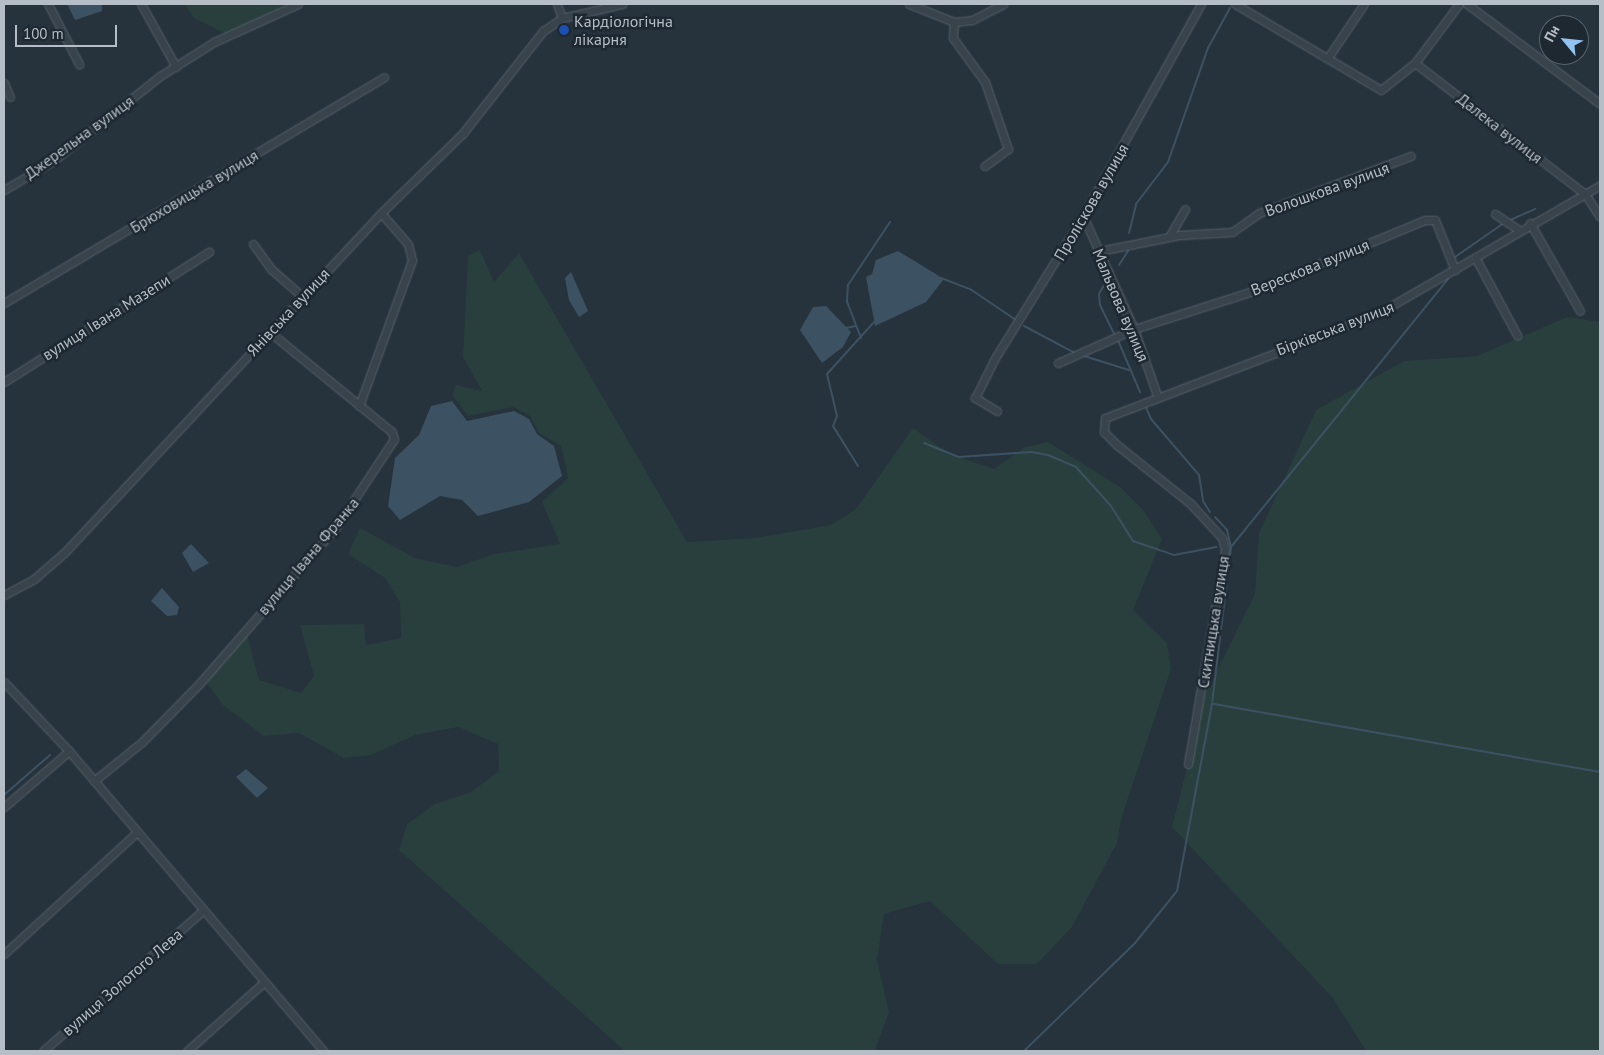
<!DOCTYPE html>
<meta charset="utf-8">
<style>
body{margin:0}
#map{position:relative;width:1604px;height:1055px;overflow:hidden;background:#26323c;font-family:"PT Sans",sans-serif}
div>[style]{position:absolute}
[style*='--x']{left:calc(var(--x)*1px);top:calc(var(--y)*1px);width:calc(var(--w)*1px);rotate:calc(var(--a)*1deg)}
.green>*{inset:0;background:#283f3d}
.water>*{inset:0;background:#3c5263}
.stream>*{height:2px;margin:-1px;padding:0 1px;transform-origin:1px;border-radius:1px;background:#3c5263}
.roads{filter:drop-shadow(0 0 1px #57616a) drop-shadow(0 0 1px #57616a)}
.minor>*{height:7px;margin:-3.5px;padding:0 3.5px;transform-origin:3.5px;border-radius:3.5px;background:#39434c}
.dots>*{width:14px;height:14px;translate:-50% -50%;box-sizing:border-box;border:2px solid #1e2831;border-radius:50%}
span{translate:-50% -50%;white-space:nowrap;text-align:center;line-height:1.15;-webkit-text-stroke:5px #1e2831;paint-order:stroke}
.poi-label{font-size:16px;color:#b5bec7}
.left{translate:0 -50%;text-align:left}
.street-label{font-size:16px;color:#b5bec7}
.frame{position:absolute;inset:0;border:5px solid #b5bec7;pointer-events:none}
.north{position:absolute;left:1539px;top:15px;width:50px;height:50px;box-sizing:border-box;background:#1e2831;border:1px solid #5a646d;border-radius:50%;rotate:298deg;font-size:14px;font-weight:700;line-height:20px;text-align:center;color:#b5bec7}
.north::after{content:'';display:block;margin:auto;width:18px;height:22px;background:#91c2f0;clip-path:polygon(50% 0,100% 100%,50% 72%,0 100%)}
.scale{position:absolute;left:15px;top:25px;width:102px;height:22px;box-sizing:border-box;border:2px solid #b5bec7;border-top:0;padding-left:6px;font-size:15px;line-height:18px;white-space:nowrap;color:#b5bec7;-webkit-text-stroke:4px #1e2831;paint-order:stroke}
</style>
<div id="map">
<div class="green">
<div style="clip-path:polygon(184px 4px,289px 4px,226px 34px,194px 18px)"></div>
<div style="clip-path:polygon(480px 250px,494px 282px,519px 253px,687px 542px,755px 538px,831px 525px,856px 509px,913px 428px,950px 454px,994px 469px,1025px 447px,1048px 442px,1120px 487px,1144px 511px,1162px 539px,1133px 610px,1167px 643px,1171px 669px,1121px 819px,1117px 843px,1072px 927px,1037px 964px,998px 964px,930px 901px,884px 914px,877px 960px,889px 1012px,875px 1051px,625px 1051px,399px 850px,407px 824px,435px 804px,471px 792px,499px 771px,498px 744px,458px 727px,415px 735px,371px 755px,344px 758px,299px 733px,264px 736px,223px 705px,207px 683px,220px 657px,246px 630px,259px 680px,301px 693px,314px 676px,300px 625px,364px 624px,366px 645px,401px 638px,400px 602px,385px 578px,348px 554px,360px 528px,415px 558px,457px 567px,494px 554px,560px 544px,542px 502px,568px 478px,561px 446px,539px 433px,530px 416px,513px 407px,468px 416px,452px 395px,456px 385px,482px 391px,463px 357px,468px 256px)"></div>
<div style="clip-path:polygon(1567px 317px,1600px 322px,1600px 1051px,1366px 1051px,1332px 997px,1172px 827px,1205px 695px,1255px 594px,1259px 533px,1316px 410px,1404px 361px,1477px 356px)"></div>
</div>
<div class="water">
<div style="clip-path:polygon(67px 4px,102px 4px,102px 11px,75px 20px)"></div>
<div style="clip-path:polygon(898px 251px,944px 279px,926px 302px,875px 326px,866px 277px,872px 274px,876px 260px)"></div>
<div style="clip-path:polygon(571px 272px,588px 311px,579px 317px,569px 300px,565px 278px)"></div>
<div style="clip-path:polygon(826px 306px,851px 332px,843px 347px,822px 363px,800px 330px,813px 307px)"></div>
<div style="clip-path:polygon(452px 401px,467px 421px,514px 411px,529px 419px,537px 434px,554px 446px,562px 476px,529px 502px,478px 516px,462px 500px,440px 496px,400px 520px,388px 506px,395px 458px,419px 435px,431px 406px)"></div>
<div style="clip-path:polygon(191px 544px,209px 563px,193px 572px,182px 553px)"></div>
<div style="clip-path:polygon(162px 588px,179px 607px,177px 615px,167px 616px,151px 601px)"></div>
<div style="clip-path:polygon(246px 769px,268px 788px,257px 798px,236px 777px)"></div>
</div>
<div class="stream">
<div style="--x:1508;--y:221;--w:30;--a:-24"></div>
<div style="--x:1129;--y:233;--w:30;--a:-76"></div>
<div style="--x:1136;--y:204;--w:53;--a:-52.7"></div>
<div style="--x:1168;--y:162;--w:121;--a:-70.7"></div>
<div style="--x:1208;--y:48;--w:46;--a:-61.2"></div>
<div style="--x:1455;--y:257;--w:60;--a:-34.8"></div>
<div style="--x:1119;--y:265;--w:17;--a:-57"></div>
<div style="--x:941;--y:278;--w:31;--a:21"></div>
<div style="--x:970;--y:289;--w:55;--a:34"></div>
<div style="--x:1107;--y:280;--w:16;--a:120"></div>
<div style="--x:1099;--y:294;--w:11;--a:85"></div>
<div style="--x:1100;--y:305;--w:32;--a:64"></div>
<div style="--x:1024;--y:326;--w:58;--a:27.9"></div>
<div style="--x:846;--y:328;--w:10;--a:-11"></div>
<div style="--x:861;--y:338;--w:39;--a:-111"></div>
<div style="--x:847;--y:302;--w:17;--a:-87"></div>
<div style="--x:848;--y:285;--w:76;--a:-56.3"></div>
<div style="--x:1117;--y:338;--w:59;--a:66.9"></div>
<div style="--x:1081;--y:355;--w:50;--a:17.4"></div>
<div style="--x:1145;--y:405;--w:15;--a:67"></div>
<div style="--x:1151;--y:419;--w:74;--a:49.4"></div>
<div style="--x:1199;--y:475;--w:26;--a:81"></div>
<div style="--x:1203;--y:501;--w:13;--a:58"></div>
<div style="--x:924;--y:443;--w:38;--a:22"></div>
<div style="--x:959;--y:457;--w:72;--a:-4"></div>
<div style="--x:1031;--y:452;--w:17;--a:10"></div>
<div style="--x:1048;--y:455;--w:30;--a:23"></div>
<div style="--x:1076;--y:467;--w:52;--a:48.1"></div>
<div style="--x:1111;--y:506;--w:41;--a:57.8"></div>
<div style="--x:1133;--y:541;--w:43;--a:18.9"></div>
<div style="--x:1174;--y:555;--w:43;--a:-10.8"></div>
<div style="--x:858;--y:466;--w:47;--a:-122"></div>
<div style="--x:833;--y:426;--w:11;--a:-68"></div>
<div style="--x:837;--y:416;--w:43;--a:-103.4"></div>
<div style="--x:827;--y:374;--w:70;--a:-47.9"></div>
<div style="--x:1215;--y:517;--w:18;--a:47"></div>
<div style="--x:1227;--y:530;--w:17;--a:77"></div>
<div style="--x:1214;--y:704;--w:392;--a:10"></div>
<div style="--x:4;--y:795;--w:61;--a:-41"></div>
<div style="--x:1024;--y:1051;--w:155;--a:-44.2"></div>
<div style="--x:1135;--y:943;--w:67;--a:-51.1"></div>
<div style="--x:1177;--y:891;--w:190;--a:-79.4"></div>
<div style="--x:1212;--y:704;--w:158;--a:-83.1"></div>
<div style="--x:1231;--y:547;--w:345;--a:-51"></div>
</div>
<div class="roads">
<div class="minor">
<div style="--x:48;--y:4;--w:68;--a:62.7"></div>
<div style="--x:141;--y:4;--w:72;--a:60.9"></div>
<div style="--x:557;--y:4;--w:15;--a:70"></div>
<div style="--x:909;--y:4;--w:48;--a:21.8"></div>
<div style="--x:954;--y:22;--w:16;--a:94"></div>
<div style="--x:953;--y:38;--w:54;--a:54"></div>
<div style="--x:985;--y:82;--w:71;--a:71.1"></div>
<div style="--x:1008;--y:149;--w:29;--a:144"></div>
<div style="--x:1235;--y:4;--w:169;--a:30.5"></div>
<div style="--x:1381;--y:90;--w:43;--a:-38.5"></div>
<div style="--x:1415;--y:63;--w:74;--a:-53.3"></div>
<div style="--x:1467;--y:4;--w:166;--a:36.9"></div>
<div style="--x:954;--y:22;--w:18;--a:-6"></div>
<div style="--x:972;--y:20;--w:35;--a:-27"></div>
<div style="--x:1329;--y:56;--w:63;--a:-56.1"></div>
<div style="--x:1415;--y:63;--w:215;--a:37.6"></div>
<div style="--x:1585;--y:194;--w:27;--a:57"></div>
<div style="--x:4;--y:83;--w:15;--a:67"></div>
<div style="--x:4;--y:190;--w:57;--a:-30.6"></div>
<div style="--x:53;--y:161;--w:137;--a:-38.5"></div>
<div style="--x:160;--y:76;--w:64;--a:-32.2"></div>
<div style="--x:214;--y:42;--w:92;--a:-24.3"></div>
<div style="--x:1495;--y:214;--w:29;--a:34"></div>
<div style="--x:1083;--y:216;--w:124;--a:65.7"></div>
<div style="--x:1134;--y:329;--w:70;--a:70.8"></div>
<div style="--x:1530;--y:223;--w:101;--a:60.4"></div>
<div style="--x:1169;--y:237;--w:32;--a:-60"></div>
<div style="--x:253;--y:244;--w:31;--a:54"></div>
<div style="--x:271;--y:269;--w:43;--a:41.2"></div>
<div style="--x:1099;--y:251;--w:83;--a:-11.2"></div>
<div style="--x:1180;--y:235;--w:52;--a:-3.3"></div>
<div style="--x:1232;--y:232;--w:33;--a:-35"></div>
<div style="--x:1259;--y:213;--w:162;--a:-20.6"></div>
<div style="--x:1475;--y:257;--w:89;--a:61.7"></div>
<div style="--x:4;--y:303;--w:442;--a:-30.7"></div>
<div style="--x:1058;--y:363;--w:83;--a:-24.1"></div>
<div style="--x:1134;--y:329;--w:122;--a:-17.7"></div>
<div style="--x:1250;--y:292;--w:189;--a:-22.4"></div>
<div style="--x:1425;--y:220;--w:10;--a:0"></div>
<div style="--x:1435;--y:220;--w:54;--a:68.2"></div>
<div style="--x:4;--y:382;--w:243;--a:-32.4"></div>
<div style="--x:359;--y:406;--w:155;--a:-70"></div>
<div style="--x:412;--y:260;--w:16;--a:-104"></div>
<div style="--x:408;--y:244;--w:41;--a:-131.1"></div>
<div style="--x:997;--y:411;--w:26;--a:-149"></div>
<div style="--x:975;--y:398;--w:45;--a:-63.4"></div>
<div style="--x:995;--y:358;--w:167;--a:-58.2"></div>
<div style="--x:1083;--y:216;--w:243;--a:-60.9"></div>
<div style="--x:4;--y:595;--w:34;--a:-28"></div>
<div style="--x:34;--y:579;--w:40;--a:-41"></div>
<div style="--x:64;--y:553;--w:465;--a:-47"></div>
<div style="--x:381;--y:213;--w:115;--a:-44.3"></div>
<div style="--x:463;--y:133;--w:130;--a:-51.9"></div>
<div style="--x:543;--y:31;--w:23;--a:-34"></div>
<div style="--x:562;--y:18;--w:62;--a:-13.1"></div>
<div style="--x:4;--y:682;--w:95;--a:46.7"></div>
<div style="--x:69;--y:751;--w:393;--a:49.7"></div>
<div style="--x:1188;--y:764;--w:218;--a:-80.2"></div>
<div style="--x:1225;--y:549;--w:11;--a:-105"></div>
<div style="--x:1222;--y:538;--w:46;--a:-132.4"></div>
<div style="--x:1191;--y:504;--w:95;--a:-141.4"></div>
<div style="--x:1117;--y:445;--w:18;--a:-135"></div>
<div style="--x:1104;--y:432;--w:14;--a:-86"></div>
<div style="--x:1105;--y:418;--w:291;--a:-20.9"></div>
<div style="--x:1377;--y:314;--w:258;--a:-30"></div>
<div style="--x:94;--y:781;--w:62;--a:-39.1"></div>
<div style="--x:142;--y:742;--w:81;--a:-45.5"></div>
<div style="--x:199;--y:684;--w:208;--a:-48.9"></div>
<div style="--x:336;--y:527;--w:105;--a:-56.6"></div>
<div style="--x:394;--y:439;--w:7;--a:-106"></div>
<div style="--x:392;--y:432;--w:158;--a:-140.7"></div>
<div style="--x:4;--y:807;--w:86;--a:-40.7"></div>
<div style="--x:4;--y:954;--w:178;--a:-42.5"></div>
<div style="--x:43;--y:1051;--w:210;--a:-41.3"></div>
<div style="--x:187;--y:1051;--w:102;--a:-41.8"></div>
</div>
</div>
<div class="dots">
<div style="left:564px;top:30px;background:#1a4fb4"></div>
</div>
<div class="poi-label">
<span class="left" style="left:574px;top:30px">Кардіологічна<br>лікарня</span>
</div>
<div class="street-label">
<span style="left:1500px;top:128px;rotate:38deg">Далека вулиця</span>
<span style="left:79px;top:137px;rotate:-36deg">Джерельна вулиця</span>
<span style="left:1327px;top:189px;rotate:-20deg">Волошкова вулиця</span>
<span style="left:194px;top:191px;rotate:-31deg">Брюховицька вулиця</span>
<span style="left:1091px;top:202px;rotate:-60deg">Проліскова вулиця</span>
<span style="left:1310px;top:267px;rotate:-22deg">Верескова вулиця</span>
<span style="left:1121px;top:305px;rotate:67deg">Мальвова вулиця</span>
<span style="left:288px;top:312px;rotate:-47deg">Янівська вулиця</span>
<span style="left:106px;top:317px;rotate:-32deg">вулиця Івана Мазепи</span>
<span style="left:1335px;top:328px;rotate:-21deg">Бірківська вулиця</span>
<span style="left:308px;top:556px;rotate:-50deg">вулиця Івана Франка</span>
<span style="left:1213px;top:622px;rotate:-81deg">Скитницька вулиця</span>
<span style="left:122px;top:982px;rotate:-41deg">вулиця Золотого Лева</span>
</div>
<div class="frame"></div>
<div class="north">Пн</div>
<div class="scale">100 m</div>
</div>
